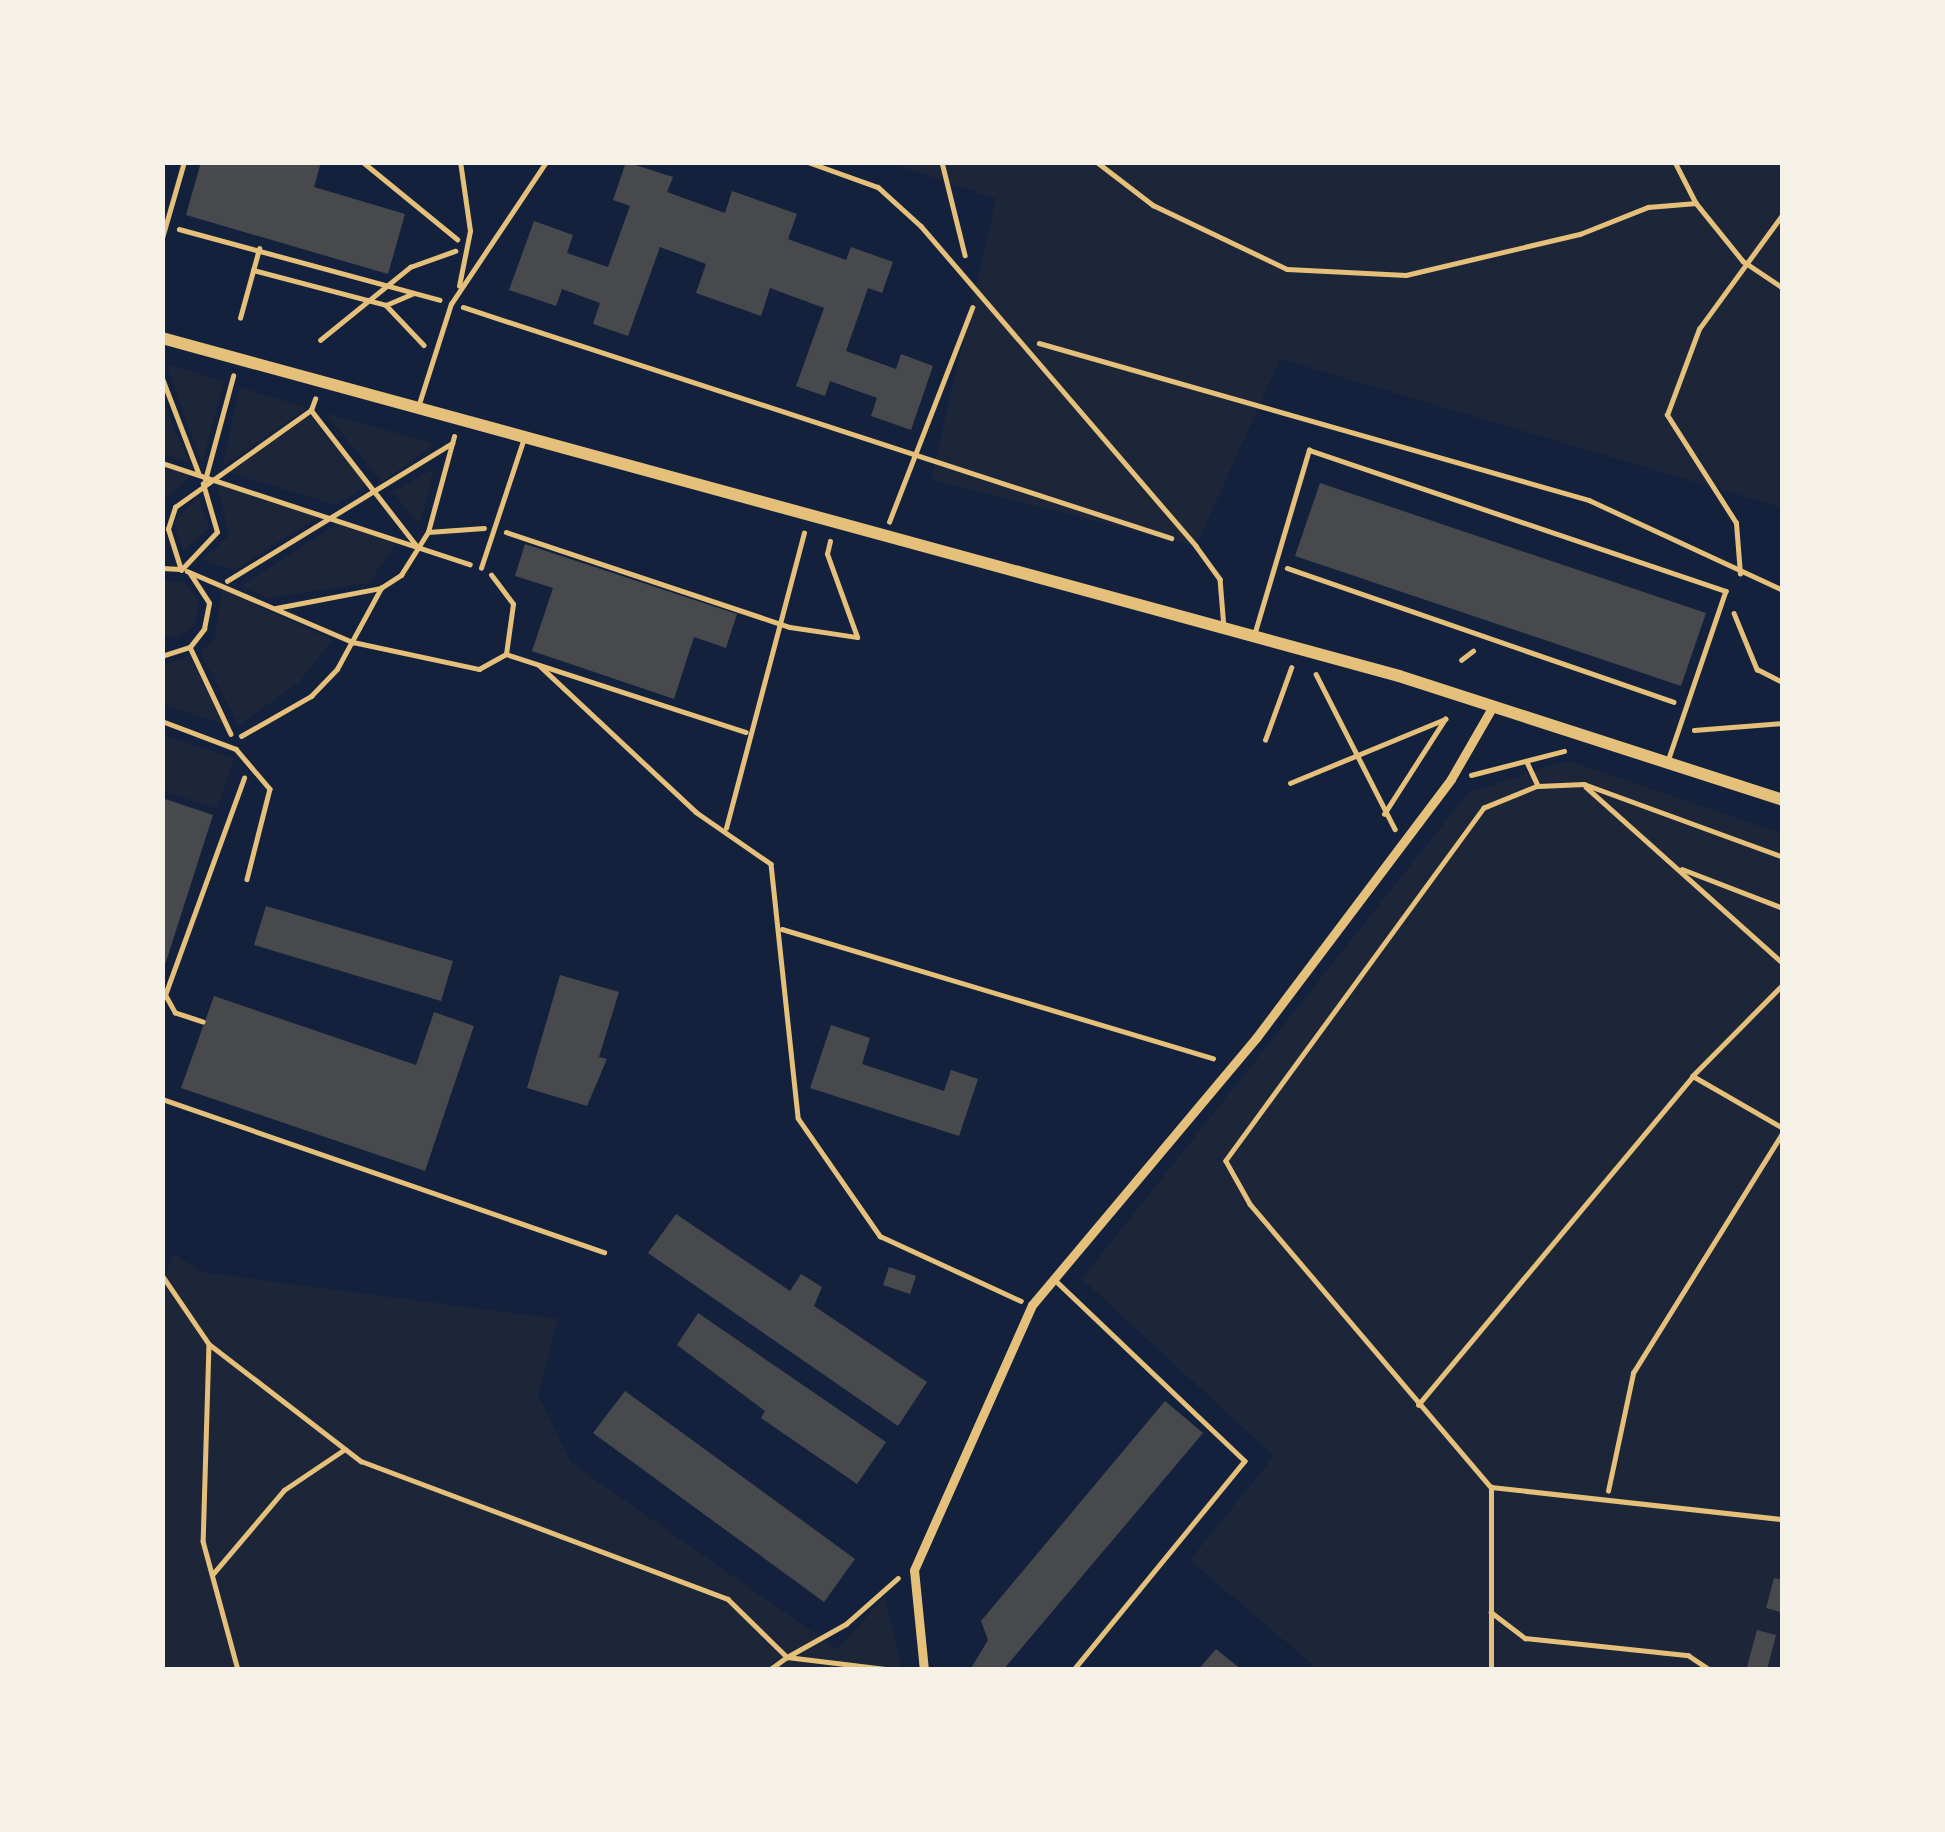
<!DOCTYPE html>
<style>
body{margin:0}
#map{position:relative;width:1945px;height:1832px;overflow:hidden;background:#14213d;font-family:"Open Sans",sans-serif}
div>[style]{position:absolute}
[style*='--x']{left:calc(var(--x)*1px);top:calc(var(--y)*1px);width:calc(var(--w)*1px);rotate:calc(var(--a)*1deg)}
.green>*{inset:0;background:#1d2539}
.building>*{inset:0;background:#48494c}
.path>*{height:4.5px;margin:-2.25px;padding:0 2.25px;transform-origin:2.25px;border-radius:2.25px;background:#e5c07b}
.service>*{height:4.5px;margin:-2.25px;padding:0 2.25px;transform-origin:2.25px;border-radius:2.25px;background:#e5c07b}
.minor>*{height:9px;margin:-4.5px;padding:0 4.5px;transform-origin:4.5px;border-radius:4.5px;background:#e5c07b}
.tertiary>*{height:12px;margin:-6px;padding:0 6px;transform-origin:6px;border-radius:6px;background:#e5c07b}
span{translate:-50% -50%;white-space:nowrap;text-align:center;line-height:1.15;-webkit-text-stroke:12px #f6f1e7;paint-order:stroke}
.frame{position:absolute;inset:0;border:165px solid #f6f1e7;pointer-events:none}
</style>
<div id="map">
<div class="green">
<div style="clip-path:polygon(887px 162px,1783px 162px,1783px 508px,1280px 359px,1196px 546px,931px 480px,996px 199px)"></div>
<div style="clip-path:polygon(166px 364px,224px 381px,202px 463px)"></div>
<div style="clip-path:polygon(240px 387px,307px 408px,222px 467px)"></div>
<div style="clip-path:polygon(162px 399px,189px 463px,162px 454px)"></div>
<div style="clip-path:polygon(325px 413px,435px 444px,382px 482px)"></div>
<div style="clip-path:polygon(310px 415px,368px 485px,336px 505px,227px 472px)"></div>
<div style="clip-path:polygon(162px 464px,192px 475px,162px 502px)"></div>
<div style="clip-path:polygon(435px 468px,419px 524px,393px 492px)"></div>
<div style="clip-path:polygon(217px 483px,323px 514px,234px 570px,203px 560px,229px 535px)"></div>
<div style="clip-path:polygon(198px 496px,209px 528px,183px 551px,174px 523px)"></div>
<div style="clip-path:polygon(337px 524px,396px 543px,369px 583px,268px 598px,241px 586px)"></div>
<div style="clip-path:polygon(162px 580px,184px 582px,199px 601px,195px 625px,178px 637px,162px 636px)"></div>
<div style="clip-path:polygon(222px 589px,332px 640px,299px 682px,239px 725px,200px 652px,215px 638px)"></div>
<div style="clip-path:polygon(190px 656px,223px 724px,162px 704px,162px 665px)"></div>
<div style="clip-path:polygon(162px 734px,234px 758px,217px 809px,162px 790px)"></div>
<div style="clip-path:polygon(1567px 760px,1783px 834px,1783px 1670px,1319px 1670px,1190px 1560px,1274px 1456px,1082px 1279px,1468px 793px)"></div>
<div style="clip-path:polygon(174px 1254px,201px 1272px,558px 1319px,538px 1395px,571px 1463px,837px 1649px,885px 1597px,902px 1670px,162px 1670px,162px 1281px)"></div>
</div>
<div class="building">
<div style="clip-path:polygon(201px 162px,321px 162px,314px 187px,405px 214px,388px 274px,186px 215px)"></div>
<div style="clip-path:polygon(626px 162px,673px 177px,667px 192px,725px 213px,732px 191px,797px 214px,788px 239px,846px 260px,851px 247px,893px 262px,882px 293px,868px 288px,846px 351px,896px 369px,901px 354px,933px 366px,911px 430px,871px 416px,877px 398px,830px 381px,825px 396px,796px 386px,824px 308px,770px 288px,761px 316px,696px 293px,706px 264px,660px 247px,628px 336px,593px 324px,600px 303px,562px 289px,556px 306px,509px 290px,534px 221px,573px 235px,567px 253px,608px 267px,630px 206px,613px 200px)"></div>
<div style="clip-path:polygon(1320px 483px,1706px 613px,1681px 686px,1295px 556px)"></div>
<div style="clip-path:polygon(525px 544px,737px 614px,726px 648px,694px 637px,674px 699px,532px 651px,553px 588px,515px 576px)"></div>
<div style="clip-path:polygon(162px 798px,213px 815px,163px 971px,162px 971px)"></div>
<div style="clip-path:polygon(266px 906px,453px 961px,441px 1001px,254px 945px)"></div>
<div style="clip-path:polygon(560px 975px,619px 992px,599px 1057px,607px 1059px,587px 1106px,527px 1088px)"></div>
<div style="clip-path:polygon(214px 996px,416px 1065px,434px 1012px,474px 1026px,425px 1171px,181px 1088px)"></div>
<div style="clip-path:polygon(831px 1025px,870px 1038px,862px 1064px,944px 1091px,951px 1070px,978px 1079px,959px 1136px,810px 1088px)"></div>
<div style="clip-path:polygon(676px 1214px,790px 1291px,801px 1274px,822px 1287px,814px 1306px,927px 1382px,898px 1426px,648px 1253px)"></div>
<div style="clip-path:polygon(889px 1267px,916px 1276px,910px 1294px,883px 1285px)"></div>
<div style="clip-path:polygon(698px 1313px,886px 1442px,857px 1484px,761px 1418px,765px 1411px,677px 1345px)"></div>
<div style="clip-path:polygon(625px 1391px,855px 1559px,824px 1602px,593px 1433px)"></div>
<div style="clip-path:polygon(1165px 1401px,1203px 1433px,1003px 1670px,970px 1670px,988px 1640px,981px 1621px)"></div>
<div style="clip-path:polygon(1774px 1578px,1783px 1580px,1783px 1613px,1766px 1608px)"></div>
<div style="clip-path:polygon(1757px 1630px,1776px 1635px,1767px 1670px,1746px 1670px)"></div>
<div style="clip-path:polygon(1216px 1649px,1242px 1670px,1198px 1670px)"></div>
</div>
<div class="path">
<div style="--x:363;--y:162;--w:122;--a:39.3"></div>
<div style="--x:942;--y:162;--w:96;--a:76.1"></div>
<div style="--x:1097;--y:162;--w:71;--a:37.5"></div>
<div style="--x:1153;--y:205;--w:148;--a:25.5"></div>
<div style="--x:1287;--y:269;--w:119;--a:2.9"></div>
<div style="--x:1406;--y:275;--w:179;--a:-13.3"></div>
<div style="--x:1580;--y:234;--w:73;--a:-21.7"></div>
<div style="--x:1648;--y:207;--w:48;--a:-4.8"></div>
<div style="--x:1696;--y:203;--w:75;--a:51"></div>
<div style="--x:1743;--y:261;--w:48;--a:34"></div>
<div style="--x:1675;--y:162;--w:46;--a:62.9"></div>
<div style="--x:179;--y:229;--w:270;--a:15.2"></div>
<div style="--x:253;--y:270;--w:138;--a:14.7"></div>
<div style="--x:386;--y:305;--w:55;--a:46.5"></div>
<div style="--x:386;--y:305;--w:30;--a:-23"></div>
<div style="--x:463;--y:307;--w:745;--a:18.07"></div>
<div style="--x:240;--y:318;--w:72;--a:-74.6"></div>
<div style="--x:320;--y:340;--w:116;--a:-39"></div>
<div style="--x:410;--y:267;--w:48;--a:-19.6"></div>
<div style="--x:1039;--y:343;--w:572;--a:15.93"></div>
<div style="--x:1589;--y:500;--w:214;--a:24.9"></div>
<div style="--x:162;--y:377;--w:104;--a:69.1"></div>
<div style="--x:311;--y:410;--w:172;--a:52.1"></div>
<div style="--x:162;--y:463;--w:324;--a:18.2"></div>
<div style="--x:205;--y:480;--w:108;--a:-74.9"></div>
<div style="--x:889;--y:522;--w:230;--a:-68.8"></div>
<div style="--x:428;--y:532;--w:56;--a:-4.1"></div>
<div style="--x:506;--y:532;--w:299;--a:18.5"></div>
<div style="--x:790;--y:627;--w:68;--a:8.5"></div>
<div style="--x:857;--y:637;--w:88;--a:-109.9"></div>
<div style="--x:827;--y:554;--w:13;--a:-77"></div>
<div style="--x:162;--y:568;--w:18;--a:3"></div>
<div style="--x:1287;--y:568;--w:409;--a:19.1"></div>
<div style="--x:181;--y:570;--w:43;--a:-107.6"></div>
<div style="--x:168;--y:529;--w:23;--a:-72"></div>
<div style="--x:175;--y:507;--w:167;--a:-35.5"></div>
<div style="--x:311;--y:410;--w:12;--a:-70"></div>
<div style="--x:181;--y:570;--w:52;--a:-46.5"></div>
<div style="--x:217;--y:532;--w:50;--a:-106.3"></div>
<div style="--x:187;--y:571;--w:181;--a:23.2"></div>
<div style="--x:353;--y:642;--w:129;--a:12.1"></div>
<div style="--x:479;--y:669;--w:31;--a:-29"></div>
<div style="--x:506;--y:654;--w:50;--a:-82"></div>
<div style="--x:513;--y:604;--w:36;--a:-127"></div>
<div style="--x:1740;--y:574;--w:51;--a:-94.5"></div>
<div style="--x:1736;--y:523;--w:128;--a:-122.6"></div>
<div style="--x:1667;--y:415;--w:92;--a:-69.6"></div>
<div style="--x:1699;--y:329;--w:142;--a:-53.9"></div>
<div style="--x:227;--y:581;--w:264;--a:-31.5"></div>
<div style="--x:276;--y:608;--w:107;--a:-10.8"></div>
<div style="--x:381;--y:588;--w:24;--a:-33"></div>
<div style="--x:401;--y:575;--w:51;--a:-57.9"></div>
<div style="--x:428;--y:532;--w:99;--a:-74.8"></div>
<div style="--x:1734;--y:613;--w:61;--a:67.7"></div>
<div style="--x:1757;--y:669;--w:29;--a:27"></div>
<div style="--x:190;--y:647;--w:96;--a:64.8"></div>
<div style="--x:506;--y:654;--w:252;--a:18"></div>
<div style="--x:162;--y:656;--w:29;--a:-18"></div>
<div style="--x:190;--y:647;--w:23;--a:-52"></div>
<div style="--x:204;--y:629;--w:26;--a:-79"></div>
<div style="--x:209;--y:603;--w:35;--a:-123"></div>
<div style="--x:1461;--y:660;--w:15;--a:-37"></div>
<div style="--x:539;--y:665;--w:215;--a:43.1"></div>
<div style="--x:696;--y:812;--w:91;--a:34.7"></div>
<div style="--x:771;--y:864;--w:255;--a:83.9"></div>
<div style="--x:798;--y:1118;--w:144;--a:55.2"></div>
<div style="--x:880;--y:1236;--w:155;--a:24.7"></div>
<div style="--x:1316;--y:674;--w:174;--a:63"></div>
<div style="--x:1694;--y:730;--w:89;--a:-4.5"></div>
<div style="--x:241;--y:736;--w:81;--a:-29.7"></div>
<div style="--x:311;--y:696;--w:37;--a:-46"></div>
<div style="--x:337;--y:669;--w:92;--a:-61.5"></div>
<div style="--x:1265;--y:740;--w:77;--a:-70.1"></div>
<div style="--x:1527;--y:762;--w:26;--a:65"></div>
<div style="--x:1538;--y:786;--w:46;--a:-2.5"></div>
<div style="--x:1584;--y:784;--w:212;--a:20.1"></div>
<div style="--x:1471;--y:775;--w:96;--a:-14.5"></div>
<div style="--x:1290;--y:783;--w:168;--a:-22.4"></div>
<div style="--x:1538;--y:786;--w:58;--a:157.8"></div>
<div style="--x:1484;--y:808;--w:437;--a:126.2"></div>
<div style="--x:1226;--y:1161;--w:49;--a:60.8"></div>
<div style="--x:1250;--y:1204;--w:372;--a:49.6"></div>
<div style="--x:1491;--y:1487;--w:294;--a:6.3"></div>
<div style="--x:1586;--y:787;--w:264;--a:41.8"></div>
<div style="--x:1384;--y:814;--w:113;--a:-57.3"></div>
<div style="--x:726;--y:828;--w:305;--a:-75.2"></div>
<div style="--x:1682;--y:869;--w:108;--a:21.1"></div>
<div style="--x:782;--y:929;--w:450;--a:16.7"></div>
<div style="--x:1783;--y:985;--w:128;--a:134.7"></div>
<div style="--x:1693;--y:1076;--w:104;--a:30"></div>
<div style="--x:203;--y:1022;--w:29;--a:-162"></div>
<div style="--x:175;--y:1013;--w:21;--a:-119"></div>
<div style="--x:165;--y:995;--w:231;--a:-70"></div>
<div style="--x:162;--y:1275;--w:83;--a:55.7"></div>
<div style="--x:209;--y:1344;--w:192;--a:37.6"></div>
<div style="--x:361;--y:1461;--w:392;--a:20.6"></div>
<div style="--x:728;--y:1599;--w:83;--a:44.5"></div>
<div style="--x:787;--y:1657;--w:68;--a:-29.2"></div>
<div style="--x:846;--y:1624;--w:69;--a:-41.5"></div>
<div style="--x:209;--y:1344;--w:197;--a:91.7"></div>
<div style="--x:203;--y:1541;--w:134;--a:74.8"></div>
<div style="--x:1418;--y:1405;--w:429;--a:-50.1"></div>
<div style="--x:1608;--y:1491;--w:121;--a:-78"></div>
<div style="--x:1633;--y:1373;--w:284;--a:-58.1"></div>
<div style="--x:212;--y:1575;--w:111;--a:-49.7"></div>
<div style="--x:284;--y:1490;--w:73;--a:-33.9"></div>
<div style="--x:1491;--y:1612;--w:43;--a:37.4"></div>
<div style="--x:1525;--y:1638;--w:164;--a:6"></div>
<div style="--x:1688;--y:1655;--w:27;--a:34"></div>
<div style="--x:769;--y:1670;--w:22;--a:-36"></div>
<div style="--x:787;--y:1657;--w:107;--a:7"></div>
<div style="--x:1491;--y:1670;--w:183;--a:-90"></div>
</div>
<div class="service">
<div style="--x:808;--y:162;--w:74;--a:19.7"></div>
<div style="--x:878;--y:187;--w:58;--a:42.2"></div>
<div style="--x:921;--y:226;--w:422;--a:49.3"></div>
<div style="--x:1196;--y:546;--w:41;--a:54"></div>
<div style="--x:1220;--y:579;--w:49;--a:85.3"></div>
<div style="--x:162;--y:238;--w:79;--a:-73.9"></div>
<div style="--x:459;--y:286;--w:56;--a:-78.7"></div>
<div style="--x:470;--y:231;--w:70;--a:-98.2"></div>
<div style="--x:419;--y:404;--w:105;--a:-72.3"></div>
<div style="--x:451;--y:304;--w:171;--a:-56.2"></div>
<div style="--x:481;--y:568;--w:134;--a:-71.7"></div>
<div style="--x:1255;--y:632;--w:190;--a:-73.5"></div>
<div style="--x:1309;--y:450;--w:440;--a:18.7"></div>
<div style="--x:1726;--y:591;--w:180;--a:108.8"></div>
<div style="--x:162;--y:721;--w:79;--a:20.7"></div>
<div style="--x:236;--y:749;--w:52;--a:49.6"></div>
<div style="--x:270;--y:789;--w:93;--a:104.3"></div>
<div style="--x:162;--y:1099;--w:468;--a:19.1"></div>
<div style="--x:1055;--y:1280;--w:262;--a:43.6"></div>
<div style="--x:1245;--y:1461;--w:270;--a:129.3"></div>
</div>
<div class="minor">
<div style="--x:924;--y:1670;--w:100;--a:-95.7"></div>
<div style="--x:914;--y:1570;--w:290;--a:-66"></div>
<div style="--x:1032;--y:1305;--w:349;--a:-50"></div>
<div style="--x:1256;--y:1038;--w:324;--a:-53"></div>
<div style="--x:1451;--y:779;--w:84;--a:-60.1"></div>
</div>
<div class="tertiary">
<div style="--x:162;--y:338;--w:1282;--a:15.28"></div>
<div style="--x:1399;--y:676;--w:404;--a:17.9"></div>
</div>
<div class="frame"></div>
</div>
